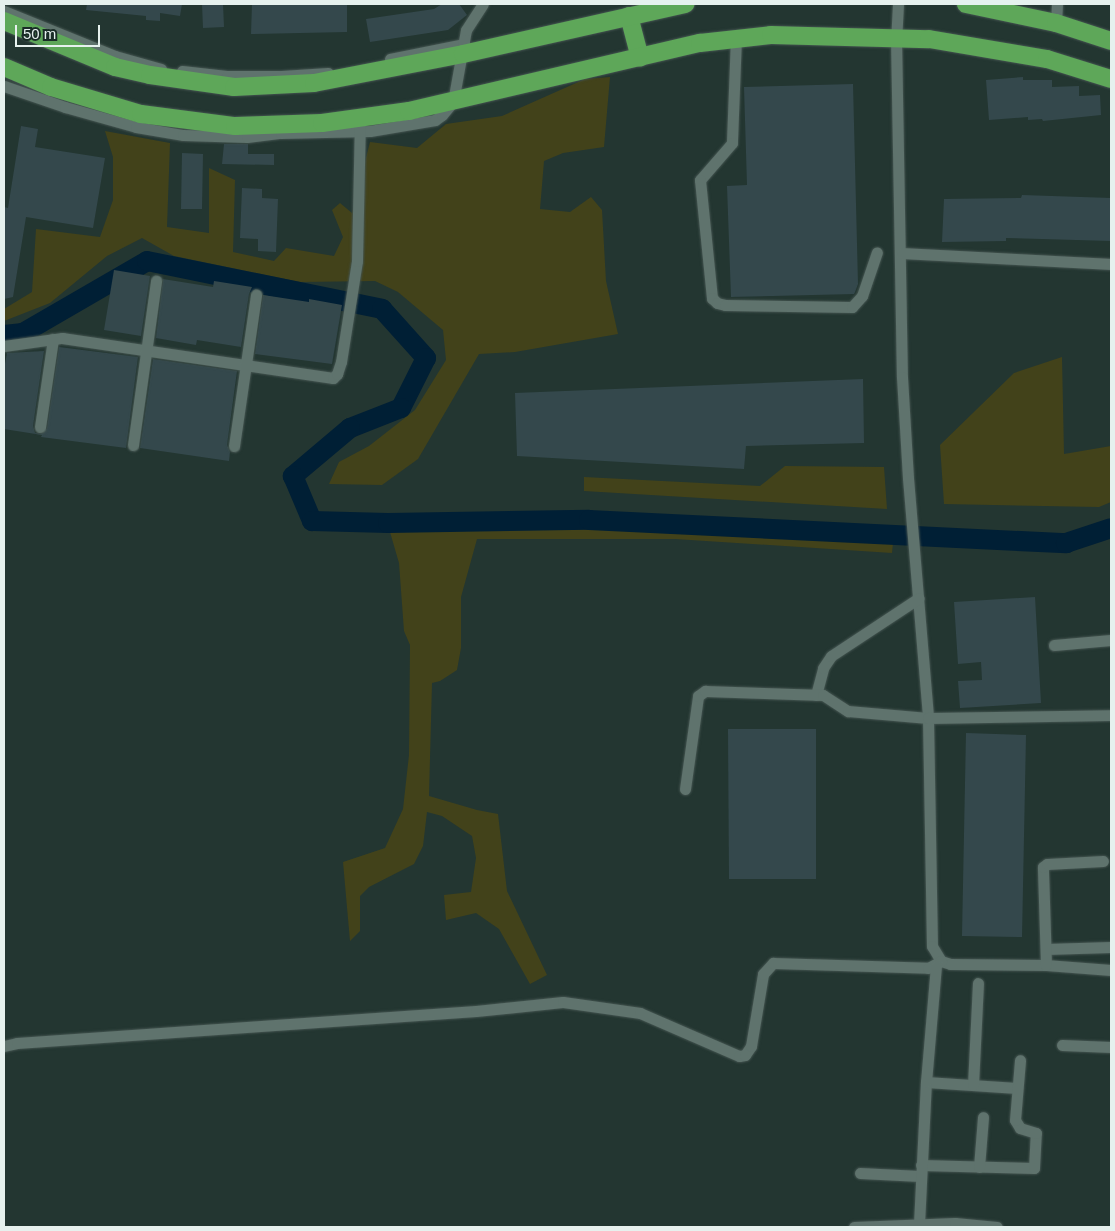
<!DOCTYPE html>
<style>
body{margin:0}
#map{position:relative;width:1115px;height:1231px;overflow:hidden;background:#233631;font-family:Arial,sans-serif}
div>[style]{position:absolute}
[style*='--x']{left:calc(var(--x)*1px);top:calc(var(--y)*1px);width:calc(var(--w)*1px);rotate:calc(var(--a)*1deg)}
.green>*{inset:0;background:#42421a}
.river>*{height:20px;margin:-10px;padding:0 10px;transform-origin:10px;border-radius:10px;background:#001f35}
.building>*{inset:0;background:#34484c}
.roads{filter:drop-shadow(0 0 1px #445450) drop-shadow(0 0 1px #445450)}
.minor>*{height:11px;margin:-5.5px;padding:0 5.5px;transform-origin:5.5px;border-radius:5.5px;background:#5f736d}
.highway>*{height:18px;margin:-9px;padding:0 9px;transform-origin:9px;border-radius:9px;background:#5ea759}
span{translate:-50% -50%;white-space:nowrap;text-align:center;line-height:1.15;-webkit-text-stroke:4px #1a2c27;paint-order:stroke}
.frame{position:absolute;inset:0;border:5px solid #e6f1ee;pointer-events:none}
.scale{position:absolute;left:15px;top:25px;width:85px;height:22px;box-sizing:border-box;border:2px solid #e6f1ee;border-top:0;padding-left:6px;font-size:15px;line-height:18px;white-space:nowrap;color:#e6f1ee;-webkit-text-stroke:4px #1a2c27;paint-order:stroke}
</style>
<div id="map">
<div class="green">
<div style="clip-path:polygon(610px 77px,604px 147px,563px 153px,544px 161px,540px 209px,570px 212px,591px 197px,602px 210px,606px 281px,618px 334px,515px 352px,479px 354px,418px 459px,382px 485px,329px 484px,339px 462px,369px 446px,415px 410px,446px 360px,443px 330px,398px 292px,375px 281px,300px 282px,174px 256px,142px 238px,107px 256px,50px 303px,4px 321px,4px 309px,32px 292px,36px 229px,100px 237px,113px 200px,113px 157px,105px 131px,170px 143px,167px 227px,209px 233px,209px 168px,235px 180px,233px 252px,274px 261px,286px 248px,334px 256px,343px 237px,332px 210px,340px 203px,352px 213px,370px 142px,417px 148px,446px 124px,502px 116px,585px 79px)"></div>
<div style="clip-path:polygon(1062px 357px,1064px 454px,1111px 446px,1111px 502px,1099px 507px,944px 504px,940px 445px,1014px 373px)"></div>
<div style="clip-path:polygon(785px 466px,884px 467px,887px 509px,584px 491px,584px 477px,760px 486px)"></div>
<div style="clip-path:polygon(628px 526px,893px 543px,892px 553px,675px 539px,477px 539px,461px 597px,461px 648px,457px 670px,440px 681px,432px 683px,429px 796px,477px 810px,498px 814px,507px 891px,547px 975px,530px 984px,499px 929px,476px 913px,446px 920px,444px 895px,471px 892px,476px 858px,472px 836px,442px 816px,427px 812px,423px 846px,414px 864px,369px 887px,360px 896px,360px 931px,350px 941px,343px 862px,385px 848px,403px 809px,409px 755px,410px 645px,404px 631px,399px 563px,390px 532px,458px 528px)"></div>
</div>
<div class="river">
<div style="--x:4;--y:335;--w:19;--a:-6"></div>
<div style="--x:23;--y:333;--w:143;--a:-30.1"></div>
<div style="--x:147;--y:261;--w:240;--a:11.5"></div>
<div style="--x:382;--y:309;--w:66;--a:48.1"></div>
<div style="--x:426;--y:358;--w:56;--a:116.6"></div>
<div style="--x:401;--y:408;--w:55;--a:158.6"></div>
<div style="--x:350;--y:428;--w:75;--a:139.9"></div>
<div style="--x:293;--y:476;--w:49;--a:67.1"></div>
<div style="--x:312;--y:521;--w:76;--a:1.5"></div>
<div style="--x:388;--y:523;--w:201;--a:-0.9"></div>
<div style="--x:589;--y:520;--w:478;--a:2.8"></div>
<div style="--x:1066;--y:543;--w:47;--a:-18.4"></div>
</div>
<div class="building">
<div style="clip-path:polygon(87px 4px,182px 4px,180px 16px,160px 13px,160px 21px,146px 20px,146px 16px,86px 10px)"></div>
<div style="clip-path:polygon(202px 4px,223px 4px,224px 27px,203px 28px)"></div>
<div style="clip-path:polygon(252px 4px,347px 4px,347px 32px,251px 34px)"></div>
<div style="clip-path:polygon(442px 4px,459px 4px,467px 15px,448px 30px,370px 42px,366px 19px,434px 9px)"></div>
<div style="clip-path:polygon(1023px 77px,1023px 80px,1052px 80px,1052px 87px,1079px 86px,1079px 96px,1100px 95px,1101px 115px,1043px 121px,1042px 119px,1028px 120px,1028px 117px,989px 120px,986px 80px)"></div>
<div style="clip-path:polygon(853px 84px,858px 284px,855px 292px,854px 294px,731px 297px,727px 186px,747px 185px,744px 87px)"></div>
<div style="clip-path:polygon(21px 126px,38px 129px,35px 147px,105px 158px,93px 228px,26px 217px,13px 297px,4px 299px,4px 207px,8px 208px)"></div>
<div style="clip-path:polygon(224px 144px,248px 144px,248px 154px,274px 154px,274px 165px,222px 164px)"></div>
<div style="clip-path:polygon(182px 153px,203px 154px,202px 209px,181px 209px)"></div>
<div style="clip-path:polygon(242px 188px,262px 189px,262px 198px,278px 199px,276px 252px,258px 251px,258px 239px,240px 238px)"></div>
<div style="clip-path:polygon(1022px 195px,1111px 198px,1111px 241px,1006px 238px,1006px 241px,942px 242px,944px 199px,1021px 198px)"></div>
<div style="clip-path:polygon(114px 270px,150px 276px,141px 336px,104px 330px)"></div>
<div style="clip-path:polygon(163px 279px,213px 287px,214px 281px,252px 287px,249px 294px,241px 347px,197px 340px,196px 345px,156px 338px)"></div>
<div style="clip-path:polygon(263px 295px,309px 302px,309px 299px,342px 305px,332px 364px,255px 354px)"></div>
<div style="clip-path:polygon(59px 347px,138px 357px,126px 448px,41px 437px,42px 435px,4px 429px,4px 369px,7px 353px,44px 351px,33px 426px,35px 433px,42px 434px,47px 428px)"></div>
<div style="clip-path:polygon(153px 359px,237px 371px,227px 445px,230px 452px,229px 461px,140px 448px)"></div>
<div style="clip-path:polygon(863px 379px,864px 443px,746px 446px,744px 469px,517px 456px,515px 393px)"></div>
<div style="clip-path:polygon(1035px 597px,1041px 703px,960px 708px,958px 681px,982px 680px,981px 662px,958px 664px,954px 602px)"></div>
<div style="clip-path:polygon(728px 729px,816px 729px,816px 879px,729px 879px)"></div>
<div style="clip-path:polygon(966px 733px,1026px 735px,1022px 937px,962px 936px)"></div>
</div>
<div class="roads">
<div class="minor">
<div style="--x:898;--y:4;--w:33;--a:93"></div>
<div style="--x:896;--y:37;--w:340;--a:89"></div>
<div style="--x:902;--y:377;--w:101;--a:86.6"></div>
<div style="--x:908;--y:478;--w:241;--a:85.2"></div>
<div style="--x:928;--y:718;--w:228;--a:89"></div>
<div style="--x:932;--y:946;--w:17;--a:59"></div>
<div style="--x:941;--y:961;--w:9;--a:18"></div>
<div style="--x:950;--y:964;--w:96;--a:0.6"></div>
<div style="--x:1046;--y:965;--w:65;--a:4.4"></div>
<div style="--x:4;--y:11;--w:120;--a:22.1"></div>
<div style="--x:115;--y:56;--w:48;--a:15.8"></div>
<div style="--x:1056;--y:23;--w:19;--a:-87"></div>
<div style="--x:736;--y:37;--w:106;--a:92.2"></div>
<div style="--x:732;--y:143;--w:49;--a:130.9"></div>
<div style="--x:700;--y:180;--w:119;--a:84.2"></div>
<div style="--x:712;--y:298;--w:7;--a:45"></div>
<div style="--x:717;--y:303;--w:8;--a:14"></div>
<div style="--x:725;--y:305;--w:127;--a:0.9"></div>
<div style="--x:852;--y:307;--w:15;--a:-48"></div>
<div style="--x:862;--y:296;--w:46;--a:-71.2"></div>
<div style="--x:390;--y:59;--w:76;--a:-11.5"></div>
<div style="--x:182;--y:71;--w:45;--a:6.3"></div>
<div style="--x:227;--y:76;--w:54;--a:0"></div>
<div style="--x:281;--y:76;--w:47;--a:-3.7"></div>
<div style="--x:4;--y:86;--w:65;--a:19"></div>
<div style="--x:65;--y:107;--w:74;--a:15.7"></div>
<div style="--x:136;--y:127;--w:48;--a:9.7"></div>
<div style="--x:183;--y:135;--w:64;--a:1.8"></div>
<div style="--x:247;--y:137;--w:34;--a:-7"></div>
<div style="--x:281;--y:133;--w:89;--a:-1.3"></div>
<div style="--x:370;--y:131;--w:66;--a:-9.6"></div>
<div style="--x:435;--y:120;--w:9;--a:-36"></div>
<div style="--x:442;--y:115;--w:17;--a:-50"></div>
<div style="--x:453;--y:102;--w:73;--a:-79.8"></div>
<div style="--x:466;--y:30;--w:31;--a:-57"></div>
<div style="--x:902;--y:253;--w:209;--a:3"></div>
<div style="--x:4;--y:346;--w:59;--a:-7.9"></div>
<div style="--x:62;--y:338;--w:274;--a:8.4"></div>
<div style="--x:333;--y:378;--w:6;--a:-45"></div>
<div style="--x:337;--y:374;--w:13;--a:-72"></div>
<div style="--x:341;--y:362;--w:102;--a:-81"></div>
<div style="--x:357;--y:261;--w:142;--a:-88.8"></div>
<div style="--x:40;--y:427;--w:89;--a:-81.6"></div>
<div style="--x:133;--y:445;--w:166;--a:-82"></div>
<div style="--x:234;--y:446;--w:153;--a:-81.7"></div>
<div style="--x:1054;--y:645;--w:57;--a:-5"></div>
<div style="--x:816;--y:695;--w:28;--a:-75"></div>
<div style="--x:823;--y:668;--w:14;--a:-56"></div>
<div style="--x:831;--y:656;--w:105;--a:-33.4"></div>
<div style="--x:685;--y:789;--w:94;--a:-82"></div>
<div style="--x:698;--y:696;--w:9;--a:-36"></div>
<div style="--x:705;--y:691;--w:118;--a:1.9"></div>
<div style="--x:823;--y:695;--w:30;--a:33"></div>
<div style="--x:848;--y:711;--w:80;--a:5"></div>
<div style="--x:928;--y:718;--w:183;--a:-0.9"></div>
<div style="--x:1046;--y:949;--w:65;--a:-1.8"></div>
<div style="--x:1046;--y:965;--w:98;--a:-91.8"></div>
<div style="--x:1043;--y:867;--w:5;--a:-37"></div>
<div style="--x:1047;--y:864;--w:56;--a:-3.1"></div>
<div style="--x:1062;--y:1045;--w:49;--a:2.3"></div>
<div style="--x:4;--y:1046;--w:13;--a:-13"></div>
<div style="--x:17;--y:1043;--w:460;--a:-4"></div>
<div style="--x:476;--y:1011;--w:87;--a:-5.9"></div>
<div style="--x:563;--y:1002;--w:78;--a:8.1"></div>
<div style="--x:640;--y:1013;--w:108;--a:23.5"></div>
<div style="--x:739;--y:1056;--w:6;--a:-9"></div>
<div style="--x:745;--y:1055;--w:11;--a:-56"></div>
<div style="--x:751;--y:1046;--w:73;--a:-80.5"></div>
<div style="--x:763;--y:974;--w:15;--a:-48"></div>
<div style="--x:773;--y:963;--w:155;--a:1.8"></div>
<div style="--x:928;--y:968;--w:15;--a:-28"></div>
<div style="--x:926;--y:1082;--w:91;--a:3.8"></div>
<div style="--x:973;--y:1085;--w:102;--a:-87.2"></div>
<div style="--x:921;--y:1165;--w:113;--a:1.5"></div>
<div style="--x:1034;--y:1168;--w:35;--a:-87"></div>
<div style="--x:1036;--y:1133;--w:17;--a:-163"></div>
<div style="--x:1020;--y:1128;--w:9;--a:-122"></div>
<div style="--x:1015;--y:1120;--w:60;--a:-85.2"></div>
<div style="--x:979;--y:1167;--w:50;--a:-85.4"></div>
<div style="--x:860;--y:1173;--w:60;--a:2.9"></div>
<div style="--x:919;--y:1224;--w:142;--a:-87.2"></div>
<div style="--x:926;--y:1082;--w:117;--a:-85.1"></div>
<div style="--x:854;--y:1227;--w:101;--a:-2.3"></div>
<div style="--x:955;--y:1223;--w:42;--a:5.4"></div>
</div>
<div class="highway">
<div style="--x:966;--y:4;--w:92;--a:11.9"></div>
<div style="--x:1056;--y:23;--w:58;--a:18.1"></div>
<div style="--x:629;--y:16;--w:43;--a:75.3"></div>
<div style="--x:4;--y:21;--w:120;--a:22.5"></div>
<div style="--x:115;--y:67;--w:36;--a:13"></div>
<div style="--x:150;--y:75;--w:85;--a:8.1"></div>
<div style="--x:234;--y:87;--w:80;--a:-2.9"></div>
<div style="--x:314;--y:83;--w:152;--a:-11"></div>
<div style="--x:463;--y:54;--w:228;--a:-12.7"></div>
<div style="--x:4;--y:67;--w:51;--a:23.1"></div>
<div style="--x:51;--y:87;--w:94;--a:16.7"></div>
<div style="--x:141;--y:114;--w:95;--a:7.3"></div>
<div style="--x:235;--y:126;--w:87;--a:-2"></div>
<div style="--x:322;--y:123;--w:88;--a:-7.9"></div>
<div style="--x:409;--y:111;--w:299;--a:-13.2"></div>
<div style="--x:700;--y:43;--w:71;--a:-6.4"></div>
<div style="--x:771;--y:35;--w:158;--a:1.5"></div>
<div style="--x:929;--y:39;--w:120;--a:9.6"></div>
<div style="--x:1047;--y:59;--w:67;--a:17.4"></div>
</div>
</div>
<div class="frame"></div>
<div class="scale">50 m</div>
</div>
